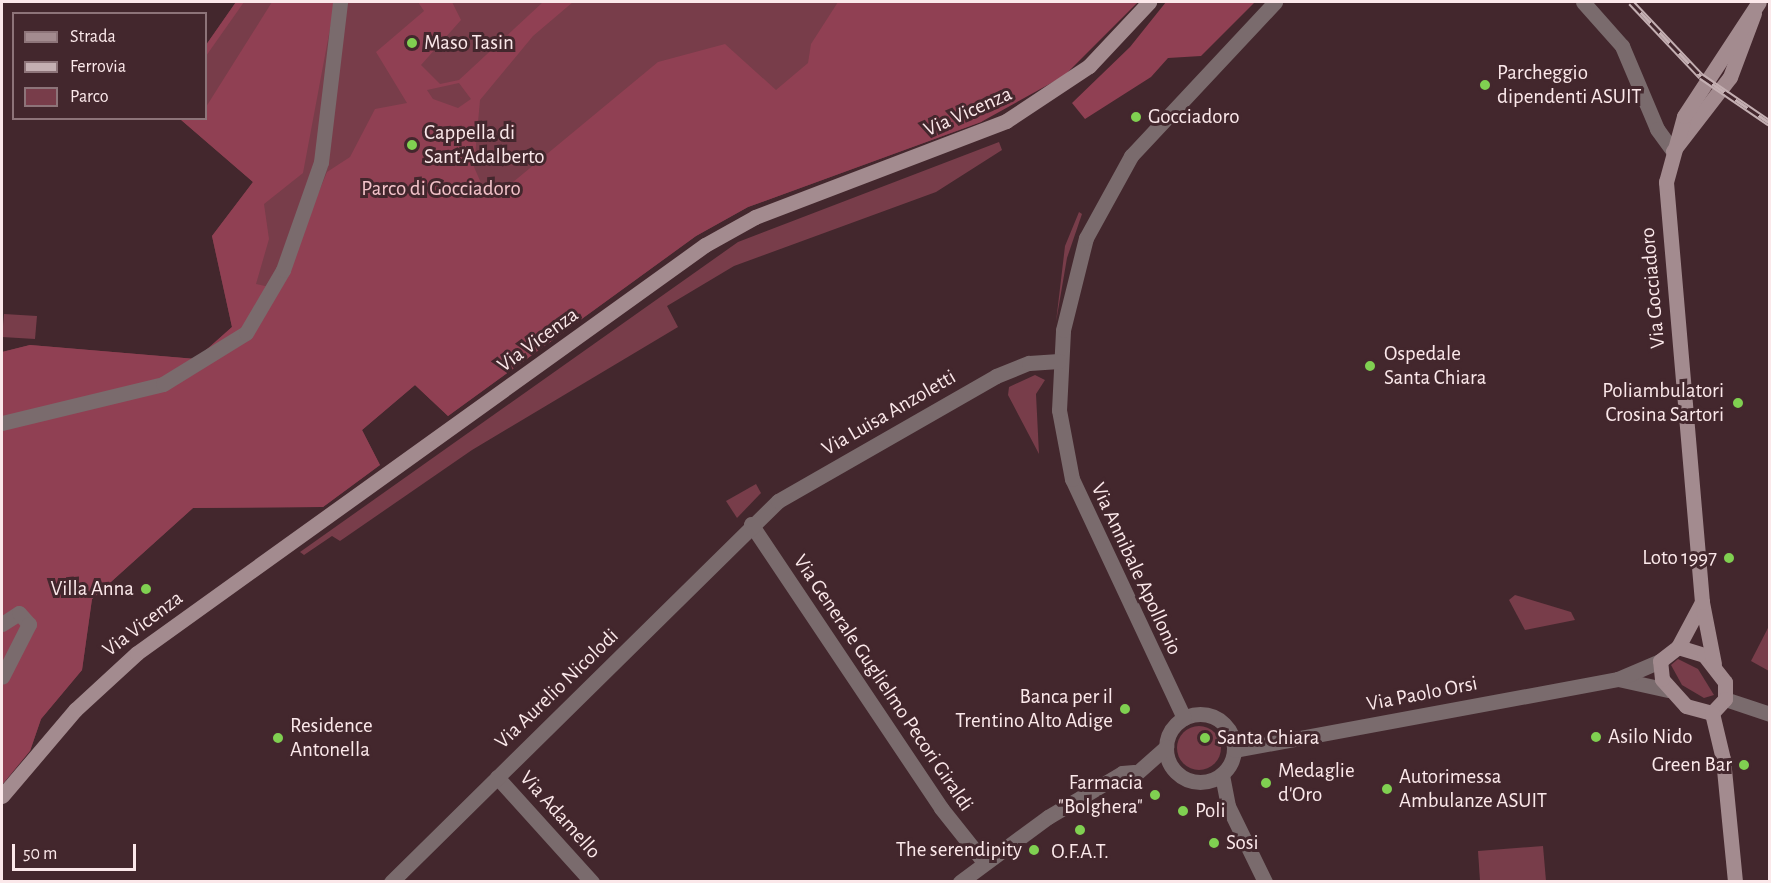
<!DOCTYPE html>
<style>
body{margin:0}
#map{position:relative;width:1771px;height:883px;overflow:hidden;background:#43272d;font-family:"Alegreya Sans",sans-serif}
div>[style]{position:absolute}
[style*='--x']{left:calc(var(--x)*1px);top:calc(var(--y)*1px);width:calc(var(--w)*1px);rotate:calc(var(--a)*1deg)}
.green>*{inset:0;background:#783d4a}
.round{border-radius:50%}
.forest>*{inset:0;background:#904053}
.street>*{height:15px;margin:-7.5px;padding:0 7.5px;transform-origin:7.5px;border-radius:7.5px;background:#7a6b6d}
.street>.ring{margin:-7.5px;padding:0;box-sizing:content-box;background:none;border:15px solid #7a6b6d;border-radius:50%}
.secondary>*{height:15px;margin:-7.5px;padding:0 7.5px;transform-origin:7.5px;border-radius:7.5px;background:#a38b8f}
.rail>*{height:7px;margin-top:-3.5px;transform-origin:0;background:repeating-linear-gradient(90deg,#43272d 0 14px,#c4afb2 0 28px);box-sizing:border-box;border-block:2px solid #c4afb2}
.dots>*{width:16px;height:16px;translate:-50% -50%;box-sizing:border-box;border:3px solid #43272d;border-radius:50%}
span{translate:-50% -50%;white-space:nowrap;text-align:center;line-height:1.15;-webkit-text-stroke:6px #43272d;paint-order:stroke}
.poi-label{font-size:21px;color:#fbe8ea}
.left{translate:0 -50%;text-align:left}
.right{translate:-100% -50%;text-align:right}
.street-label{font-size:21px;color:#fbe8ea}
.park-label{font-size:21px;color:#f3c3ca}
.frame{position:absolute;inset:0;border:3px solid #fbe8ea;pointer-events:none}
.legend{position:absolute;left:12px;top:12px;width:195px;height:108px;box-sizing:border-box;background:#43272d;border:2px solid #8d7479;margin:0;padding:8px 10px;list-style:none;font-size:18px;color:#fbe8ea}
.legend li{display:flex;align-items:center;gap:12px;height:30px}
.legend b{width:30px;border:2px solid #8d7479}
.scale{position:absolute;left:12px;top:844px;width:124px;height:27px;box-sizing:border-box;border:3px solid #fbe8ea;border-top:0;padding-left:8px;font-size:18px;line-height:21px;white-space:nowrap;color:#fbe8ea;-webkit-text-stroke:4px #43272d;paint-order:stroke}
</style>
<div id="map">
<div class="green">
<div style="clip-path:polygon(236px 2px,1138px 2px,981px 122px,748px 207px,696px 236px,448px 416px,415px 385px,362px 430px,380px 465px,323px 507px,193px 508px,92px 599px,82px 670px,41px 719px,30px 751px,2px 352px,30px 345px,196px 359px,232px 327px,212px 236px,253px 182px,180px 119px,206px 118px,206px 45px)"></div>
<div style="clip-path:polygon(999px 142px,1002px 150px,936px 192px,734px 266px,667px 306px,678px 327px,472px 450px,340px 541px,332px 536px,304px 555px,300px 552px,738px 242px)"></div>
<div style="clip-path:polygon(1079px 212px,1082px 214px,1067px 258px,1056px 322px,1065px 246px)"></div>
<div style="clip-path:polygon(4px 314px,37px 316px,35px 339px,2px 337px)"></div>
<div style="clip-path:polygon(1035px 375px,1045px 380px,1036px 394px,1039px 454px,1008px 395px,1009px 387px)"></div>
<div style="clip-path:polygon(756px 484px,761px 493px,737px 518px,726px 501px)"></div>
<div style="clip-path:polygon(1515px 595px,1571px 612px,1575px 620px,1525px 630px,1509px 600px)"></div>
<div style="clip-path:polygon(1769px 626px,1769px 671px,1751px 661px)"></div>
<div style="clip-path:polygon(1678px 659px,1698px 669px,1714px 695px,1704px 698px,1682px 685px,1671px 665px)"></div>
<div class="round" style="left:1177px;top:726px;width:44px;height:44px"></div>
<div style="clip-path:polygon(1543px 846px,1546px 881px,1480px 881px,1478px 851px)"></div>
</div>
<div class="forest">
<div style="clip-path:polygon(236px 2px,244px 2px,206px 56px,206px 45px)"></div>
<div style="clip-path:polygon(evenodd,272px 2px,335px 2px,303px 173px,264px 204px,269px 239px,256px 284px,279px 289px,327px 172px,350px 157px,375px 109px,407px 103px,376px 52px,424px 11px,418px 2px,452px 2px,461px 20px,421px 65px,440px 84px,459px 80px,543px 2px,573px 2px,533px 36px,480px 100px,474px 167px,485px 192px,495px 197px,658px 62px,725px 44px,776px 90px,808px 63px,811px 44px,838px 2px,1138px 2px,1064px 76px,981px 122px,748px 207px,696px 236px,448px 416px,415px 385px,362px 430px,380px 465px,323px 507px,193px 508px,92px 599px,82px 670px,41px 719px,30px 751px,2px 785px,2px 352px,30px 345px,196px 359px,232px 327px,212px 236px,253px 182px,180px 119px,206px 118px,206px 107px,272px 2px,459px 83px,471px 99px,458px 108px,433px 99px,427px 90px,459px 83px)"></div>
<div style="clip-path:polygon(1166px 2px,1255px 2px,1201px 56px,1168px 58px,1151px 77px,1085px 119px,1072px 103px,1130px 47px)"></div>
</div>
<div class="street">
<div style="--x:1583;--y:2;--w:59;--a:48.4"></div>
<div style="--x:1622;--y:46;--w:90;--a:67.1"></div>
<div style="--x:1657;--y:129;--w:27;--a:54"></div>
<div style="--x:2;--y:423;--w:166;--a:-13.6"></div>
<div style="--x:163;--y:384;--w:97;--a:-31.6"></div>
<div style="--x:246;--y:333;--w:73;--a:-59.6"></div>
<div style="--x:283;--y:270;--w:114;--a:-70.6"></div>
<div style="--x:321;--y:162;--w:161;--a:-83.2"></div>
<div style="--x:751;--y:524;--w:342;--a:56.2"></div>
<div style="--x:941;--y:808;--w:69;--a:51.5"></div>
<div style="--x:2;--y:624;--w:20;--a:-33"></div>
<div style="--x:19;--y:613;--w:15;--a:48"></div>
<div style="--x:29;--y:624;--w:59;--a:117"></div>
<div style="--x:1618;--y:679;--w:51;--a:12.4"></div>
<div style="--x:1725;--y:699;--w:47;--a:18.4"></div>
<div class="ring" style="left:1166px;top:714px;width:53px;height:53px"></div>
<div style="--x:1184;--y:718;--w:264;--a:-115.1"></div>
<div style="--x:1072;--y:479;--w:70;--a:-100.7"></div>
<div style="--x:1059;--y:410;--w:80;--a:-87.1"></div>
<div style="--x:1063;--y:330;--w:95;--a:-76"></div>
<div style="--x:1086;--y:238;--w:94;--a:-61.2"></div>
<div style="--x:1131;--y:156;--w:211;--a:-46.9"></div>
<div style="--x:1235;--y:750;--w:390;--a:-10.5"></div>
<div style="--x:1618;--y:679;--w:46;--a:-23.2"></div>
<div style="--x:1222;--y:775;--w:32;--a:79"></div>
<div style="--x:1228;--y:806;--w:85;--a:64"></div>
<div style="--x:497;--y:777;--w:142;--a:47.9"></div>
<div style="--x:1129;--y:780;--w:50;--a:-41.7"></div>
<div style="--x:391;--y:882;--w:543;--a:-44.55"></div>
<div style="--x:778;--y:501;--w:251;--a:-29.8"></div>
<div style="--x:996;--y:376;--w:35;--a:-22"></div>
<div style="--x:1029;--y:363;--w:30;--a:-4"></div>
<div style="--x:960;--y:882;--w:109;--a:-36.5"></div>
<div style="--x:1048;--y:817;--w:86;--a:-30.7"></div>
<div style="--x:1122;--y:773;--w:12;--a:-5"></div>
</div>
<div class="secondary">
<div style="--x:1673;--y:151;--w:93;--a:-52.4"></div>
<div style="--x:1730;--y:77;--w:68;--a:-69.4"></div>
<div style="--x:1678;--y:647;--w:27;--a:17"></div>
<div style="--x:1704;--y:655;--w:34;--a:52"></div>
<div style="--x:1725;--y:682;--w:17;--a:90"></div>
<div style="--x:1725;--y:699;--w:19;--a:133"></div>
<div style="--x:1712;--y:713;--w:27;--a:-165"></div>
<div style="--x:1686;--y:706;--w:36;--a:-132"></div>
<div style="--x:1662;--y:679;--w:18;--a:-96"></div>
<div style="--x:1660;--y:661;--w:23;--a:-38"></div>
<div style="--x:1678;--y:647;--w:51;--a:-61.9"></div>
<div style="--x:1714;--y:664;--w:63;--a:-101"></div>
<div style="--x:1702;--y:602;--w:422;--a:-94.9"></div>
<div style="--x:1666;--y:182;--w:68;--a:-74.7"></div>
<div style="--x:1684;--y:116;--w:136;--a:-56.7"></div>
<div style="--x:1712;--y:713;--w:47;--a:76.6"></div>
<div style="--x:1723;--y:759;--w:124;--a:84.4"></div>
<div style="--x:2;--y:796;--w:113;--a:-49.7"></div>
<div style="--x:75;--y:710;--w:84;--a:-42.6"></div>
<div style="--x:137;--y:653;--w:699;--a:-35.69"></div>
<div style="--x:705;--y:245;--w:57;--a:-29.2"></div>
<div style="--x:755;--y:217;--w:269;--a:-20.9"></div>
<div style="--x:1006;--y:121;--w:100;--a:-33.5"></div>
<div style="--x:1089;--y:66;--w:88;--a:-46.8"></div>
</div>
<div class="rail">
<div style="--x:1631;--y:2;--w:102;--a:46.6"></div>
<div style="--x:1701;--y:76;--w:83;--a:34.3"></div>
</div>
<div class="dots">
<div style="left:412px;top:43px;background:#80d051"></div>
<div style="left:1485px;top:85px;background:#80d051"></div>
<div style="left:1136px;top:117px;background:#80d051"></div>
<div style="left:412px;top:145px;background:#80d051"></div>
<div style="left:1370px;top:366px;background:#80d051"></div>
<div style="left:1738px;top:403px;background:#80d051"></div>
<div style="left:1729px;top:558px;background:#80d051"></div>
<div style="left:146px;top:589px;background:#80d051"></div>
<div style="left:1125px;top:709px;background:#80d051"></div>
<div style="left:1596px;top:737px;background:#80d051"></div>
<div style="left:278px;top:738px;background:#80d051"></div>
<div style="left:1205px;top:738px;background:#80d051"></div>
<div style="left:1744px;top:765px;background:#80d051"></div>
<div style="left:1266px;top:783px;background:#80d051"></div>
<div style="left:1387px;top:789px;background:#80d051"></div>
<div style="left:1155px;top:795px;background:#80d051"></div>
<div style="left:1183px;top:811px;background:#80d051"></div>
<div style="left:1080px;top:830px;background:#80d051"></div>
<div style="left:1214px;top:843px;background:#80d051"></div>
<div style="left:1034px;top:850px;background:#80d051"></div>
</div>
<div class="poi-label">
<span class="left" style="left:424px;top:43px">Maso Tasin</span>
<span class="left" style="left:1497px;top:85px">Parcheggio<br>dipendenti ASUIT</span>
<span class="left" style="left:1148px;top:117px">Gocciadoro</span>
<span class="left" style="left:424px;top:145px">Cappella di<br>Sant'Adalberto</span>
<span class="left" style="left:1384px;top:366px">Ospedale<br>Santa Chiara</span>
<span class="right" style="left:1724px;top:403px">Poliambulatori<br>Crosina Sartori</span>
<span class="right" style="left:1717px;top:558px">Loto 1997</span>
<span class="right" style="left:134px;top:589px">Villa Anna</span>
<span class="right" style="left:1113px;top:709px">Banca per il<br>Trentino Alto Adige</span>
<span class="left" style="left:290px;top:738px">Residence<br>Antonella</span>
<span class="left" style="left:1608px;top:737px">Asilo Nido</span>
<span class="left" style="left:1217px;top:738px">Santa Chiara</span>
<span class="right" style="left:1732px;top:765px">Green Bar</span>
<span class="left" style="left:1278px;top:783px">Medaglie<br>d'Oro</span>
<span class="left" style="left:1399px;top:789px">Autorimessa<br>Ambulanze ASUIT</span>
<span class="right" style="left:1143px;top:795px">Farmacia<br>"Bolghera"</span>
<span class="left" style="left:1195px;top:811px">Poli</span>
<span class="left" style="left:1226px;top:843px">Sosi</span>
<span class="right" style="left:1022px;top:850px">The serendipity</span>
<span style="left:1080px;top:852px">O.F.A.T.</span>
</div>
<div class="street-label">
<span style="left:968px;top:112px;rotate:-24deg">Via Vicenza</span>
<span style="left:1653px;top:288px;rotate:-95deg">Via Gocciadoro</span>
<span style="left:538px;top:340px;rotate:-36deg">Via Vicenza</span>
<span style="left:889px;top:413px;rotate:-30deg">Via Luisa Anzoletti</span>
<span style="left:1136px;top:569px;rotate:65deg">Via Annibale Apollonio</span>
<span style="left:143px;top:624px;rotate:-37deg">Via Vicenza</span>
<span style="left:883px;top:683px;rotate:56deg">Via Generale Guglielmo Pecori Giraldi</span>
<span style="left:557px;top:689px;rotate:-44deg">Via Aurelio Nicolodi</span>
<span style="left:1422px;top:694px;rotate:-11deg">Via Paolo Orsi</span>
<span style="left:560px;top:815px;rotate:48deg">Via Adamello</span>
</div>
<div class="park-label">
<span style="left:441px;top:189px">Parco di Gocciadoro</span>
</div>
<div class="frame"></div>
<ul class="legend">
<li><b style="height:8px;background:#a38b8f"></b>Strada</li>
<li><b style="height:8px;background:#c4afb2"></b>Ferrovia</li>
<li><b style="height:16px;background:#783d4a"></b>Parco</li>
</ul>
<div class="scale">50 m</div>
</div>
